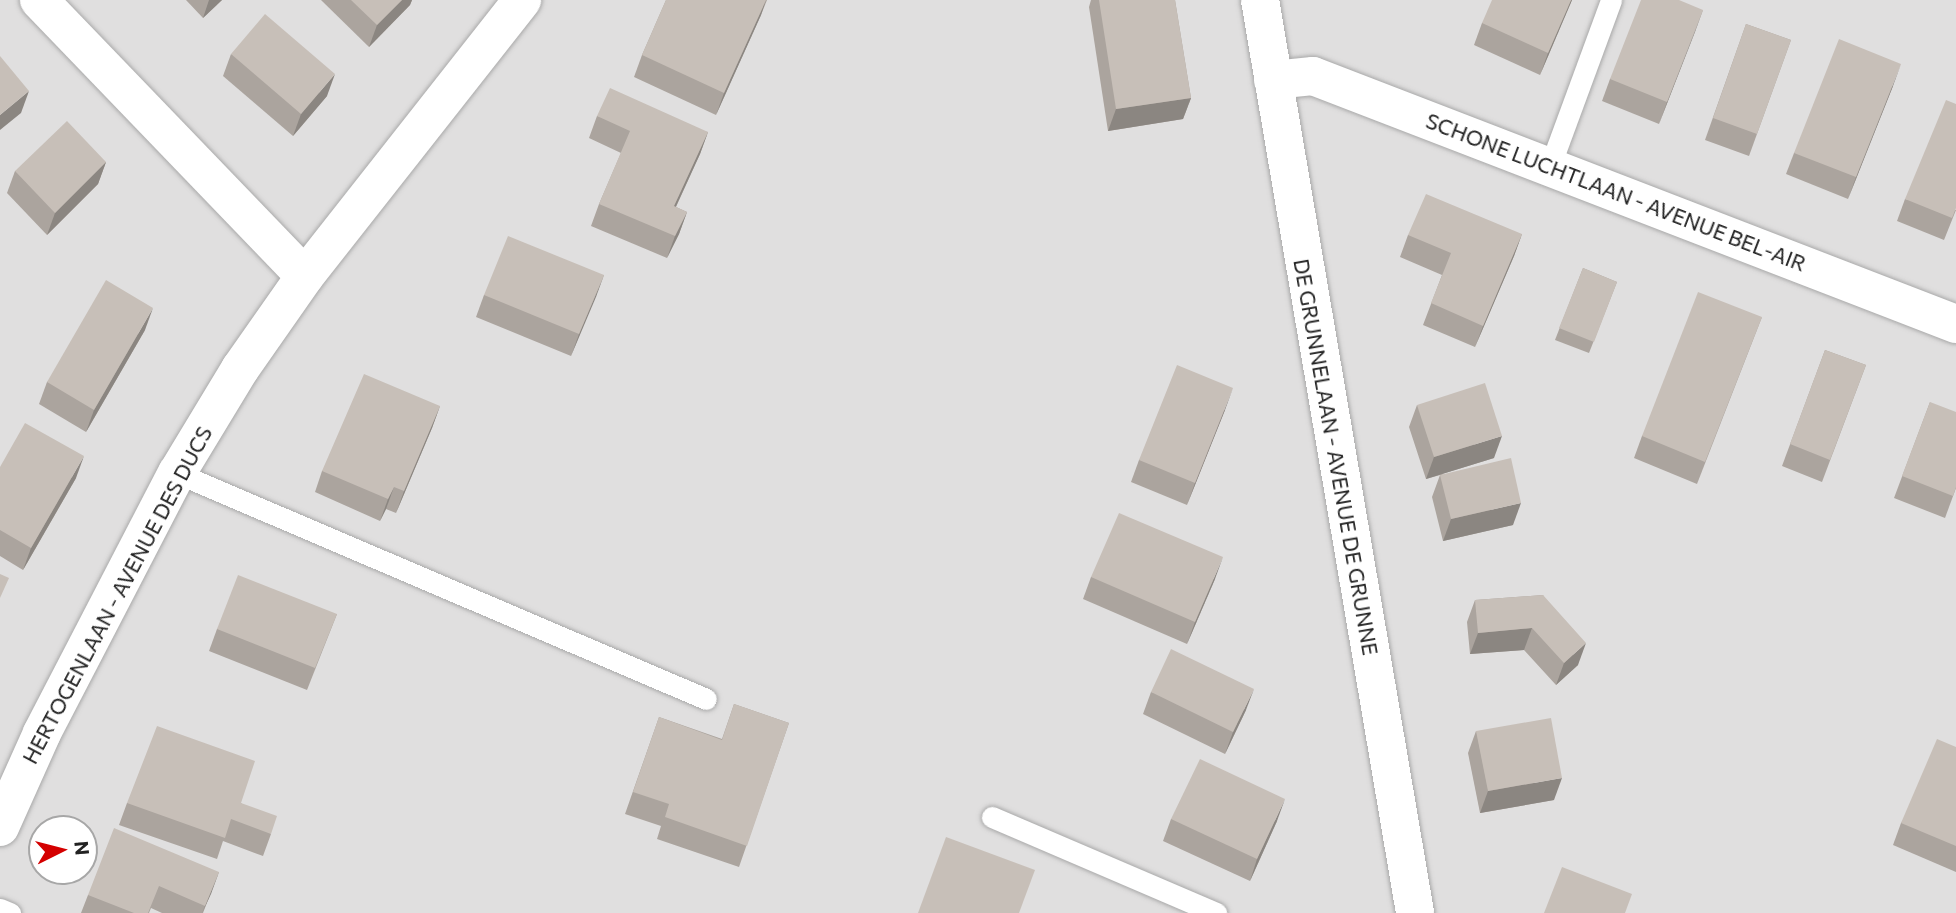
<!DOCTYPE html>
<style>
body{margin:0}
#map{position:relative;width:1956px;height:913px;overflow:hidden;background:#f2efe9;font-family:Commissioner,sans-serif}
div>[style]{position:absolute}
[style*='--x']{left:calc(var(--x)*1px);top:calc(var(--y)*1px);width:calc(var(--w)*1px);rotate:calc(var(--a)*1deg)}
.residential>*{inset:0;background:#e0dfdf}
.roads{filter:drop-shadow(0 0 2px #a9a9a9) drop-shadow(0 0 2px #a9a9a9)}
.service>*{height:21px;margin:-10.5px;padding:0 10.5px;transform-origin:10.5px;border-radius:10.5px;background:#fff}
.minor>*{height:38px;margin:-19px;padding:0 19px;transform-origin:19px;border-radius:19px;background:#fff}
.tertiary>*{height:38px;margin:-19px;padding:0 19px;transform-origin:19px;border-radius:19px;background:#fff}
.wall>*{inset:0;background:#aba49e}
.shaded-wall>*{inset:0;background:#8b8681}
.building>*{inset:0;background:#c7bfb8}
span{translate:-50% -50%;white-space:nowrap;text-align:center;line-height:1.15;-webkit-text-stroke:6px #fff;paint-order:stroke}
.street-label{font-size:21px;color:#222}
.north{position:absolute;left:28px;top:815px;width:70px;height:70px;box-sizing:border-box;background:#fff;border:2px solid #a7a7a7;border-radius:50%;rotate:84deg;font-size:19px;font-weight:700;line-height:28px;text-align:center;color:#222}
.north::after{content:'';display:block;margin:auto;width:24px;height:32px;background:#d40000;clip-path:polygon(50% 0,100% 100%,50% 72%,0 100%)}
</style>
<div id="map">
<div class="residential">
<div style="clip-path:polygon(evenodd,0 0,1956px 0,1956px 913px,0 913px,0 0,42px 829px,84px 829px,84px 871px,42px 871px,42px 829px)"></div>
</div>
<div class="roads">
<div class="service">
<div style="--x:1550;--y:166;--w:177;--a:-69.8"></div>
<div style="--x:177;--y:473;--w:575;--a:23.13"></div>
<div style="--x:992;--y:817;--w:244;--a:23.2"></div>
<div style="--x:0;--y:909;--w:11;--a:22"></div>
</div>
<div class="minor">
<div style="--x:39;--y:0;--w:383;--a:46.1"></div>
<div style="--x:1273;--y:80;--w:40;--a:-5.7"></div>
<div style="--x:1313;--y:76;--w:689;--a:21.09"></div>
<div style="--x:0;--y:827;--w:103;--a:-65.9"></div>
<div style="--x:42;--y:733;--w:293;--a:-62.6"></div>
<div style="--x:177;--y:473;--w:122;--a:-58.8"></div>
<div style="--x:240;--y:369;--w:113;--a:-55"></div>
<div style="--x:305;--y:276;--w:351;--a:-51.8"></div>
</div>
<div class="tertiary">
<div style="--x:1260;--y:0;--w:926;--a:80.36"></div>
</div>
</div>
<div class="wall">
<div style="clip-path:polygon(186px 0,222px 0,203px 18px)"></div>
<div style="clip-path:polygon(321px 0,412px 0,410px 5px,369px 47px)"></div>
<div style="clip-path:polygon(666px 0,767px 0,761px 15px,716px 115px,634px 77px,642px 55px)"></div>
<div style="clip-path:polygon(1091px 0,1175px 0,1191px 98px,1183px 119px,1108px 131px,1089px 7px)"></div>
<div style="clip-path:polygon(1572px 0,1540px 75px,1474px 45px,1482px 23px)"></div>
<div style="clip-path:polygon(1703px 10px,1659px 124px,1602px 101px,1610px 79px)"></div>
<div style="clip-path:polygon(1746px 24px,1791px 40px,1749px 156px,1705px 140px)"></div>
<div style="clip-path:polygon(231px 54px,327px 96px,293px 136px,223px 76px)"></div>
<div style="clip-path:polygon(1893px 86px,1848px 199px,1786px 174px,1794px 153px)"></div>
<div style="clip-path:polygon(597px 116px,708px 132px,700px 154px,676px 207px,687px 212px,679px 234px,667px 258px,591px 226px,599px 204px,621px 153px,589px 138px)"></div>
<div style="clip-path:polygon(106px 162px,98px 184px,47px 235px,7px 193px,15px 171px)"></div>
<div style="clip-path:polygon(1905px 199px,1956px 210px,1944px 240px,1897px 221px)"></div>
<div style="clip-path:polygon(1522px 234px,1514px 256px,1475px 347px,1423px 325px,1442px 275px,1400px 257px,1408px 235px)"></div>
<div style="clip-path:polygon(1583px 268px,1617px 282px,1589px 353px,1555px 340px)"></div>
<div style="clip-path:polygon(604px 275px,571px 356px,476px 317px,484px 295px)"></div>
<div style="clip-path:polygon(1762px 317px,1697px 484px,1634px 458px,1642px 436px)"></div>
<div style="clip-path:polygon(145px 330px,86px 432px,39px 404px,47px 382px)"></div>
<div style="clip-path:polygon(1825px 350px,1866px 365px,1822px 482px,1782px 466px)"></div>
<div style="clip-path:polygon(1930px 402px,1956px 488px,1945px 518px,1894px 498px)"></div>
<div style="clip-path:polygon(1417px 405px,1494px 458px,1442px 474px,1513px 525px,1443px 541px,1432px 497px,1440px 475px,1426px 479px,1409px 427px)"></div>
<div style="clip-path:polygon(440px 406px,432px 428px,396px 513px,386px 509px,380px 521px,315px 492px,322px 471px)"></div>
<div style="clip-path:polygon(1225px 410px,1187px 505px,1131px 482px,1139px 460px)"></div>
<div style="clip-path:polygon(0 467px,76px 478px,23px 570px,0 556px)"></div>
<div style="clip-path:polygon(1091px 577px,1215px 579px,1187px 644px,1083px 599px)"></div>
<div style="clip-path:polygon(1543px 595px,1578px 665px,1556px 685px,1524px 650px,1470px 654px,1467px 622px,1475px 600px)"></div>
<div style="clip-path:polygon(337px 614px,307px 690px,209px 651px,217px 629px)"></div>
<div style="clip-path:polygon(1151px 692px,1246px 710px,1225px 754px,1143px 714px)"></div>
<div style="clip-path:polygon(734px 704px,789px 723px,739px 867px,657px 839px,661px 826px,625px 814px,659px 717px,722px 739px)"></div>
<div style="clip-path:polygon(1476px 731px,1554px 800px,1480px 813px,1468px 753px)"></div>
<div style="clip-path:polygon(1956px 747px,1956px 872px,1893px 845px,1901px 823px)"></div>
<div style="clip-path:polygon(127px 803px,241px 803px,271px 834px,263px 856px,223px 841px,217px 859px,119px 825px)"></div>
<div style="clip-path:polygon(1171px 819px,1277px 821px,1250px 881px,1163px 841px)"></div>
<div style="clip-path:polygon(219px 872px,203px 913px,162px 913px,151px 908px,149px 913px,81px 913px,88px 895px)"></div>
</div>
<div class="shaded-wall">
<div style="clip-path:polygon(209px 0,222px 0,203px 18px)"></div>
<div style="clip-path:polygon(402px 0,412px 0,410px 5px,369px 47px,377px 25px)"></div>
<div style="clip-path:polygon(766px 0,761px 15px,716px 115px,724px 93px)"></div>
<div style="clip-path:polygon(1571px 0,1572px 0,1540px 75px,1548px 53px)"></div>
<div style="clip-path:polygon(1703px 10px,1695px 32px,1659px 124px,1667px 102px)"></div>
<div style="clip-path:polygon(1901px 64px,1893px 86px,1848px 199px,1856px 177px)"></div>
<div style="clip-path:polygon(335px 74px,327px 96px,293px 136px,301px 114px)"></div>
<div style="clip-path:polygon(29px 91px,21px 113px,0 130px,0 115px)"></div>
<div style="clip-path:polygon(1191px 98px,1183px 119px,1108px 131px,1116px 109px)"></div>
<div style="clip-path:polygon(708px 132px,700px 154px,666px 228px,674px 206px)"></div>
<div style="clip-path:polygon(106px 162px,98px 184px,47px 235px,55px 213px)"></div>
<div style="clip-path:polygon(687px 212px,679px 234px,667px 258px,675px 236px)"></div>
<div style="clip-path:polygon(1522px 234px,1514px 256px,1475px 347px,1483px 326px)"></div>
<div style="clip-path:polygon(604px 275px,596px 297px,571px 356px,579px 334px)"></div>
<div style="clip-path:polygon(153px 308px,145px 330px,86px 432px,94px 410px)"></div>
<div style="clip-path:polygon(1233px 388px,1225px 410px,1187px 505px,1195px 483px)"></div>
<div style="clip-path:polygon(440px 406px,432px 428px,396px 513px,404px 491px)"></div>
<div style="clip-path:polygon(1502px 436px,1494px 458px,1426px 479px,1434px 457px)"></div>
<div style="clip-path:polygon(84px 456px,76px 478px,23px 570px,31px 548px)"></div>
<div style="clip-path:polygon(394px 487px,386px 509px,380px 521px,388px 499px)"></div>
<div style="clip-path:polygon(1521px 503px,1513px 525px,1443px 541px,1451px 519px)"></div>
<div style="clip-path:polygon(1223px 557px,1215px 579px,1187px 644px,1195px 622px)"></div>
<div style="clip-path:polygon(1532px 628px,1524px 650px,1470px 654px,1478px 633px)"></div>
<div style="clip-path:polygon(1586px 643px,1578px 665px,1556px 685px,1564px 663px)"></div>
<div style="clip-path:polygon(1254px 689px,1246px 710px,1225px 754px,1233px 732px)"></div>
<div style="clip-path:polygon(1562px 778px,1554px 800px,1480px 813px,1488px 791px)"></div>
<div style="clip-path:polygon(1285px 799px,1277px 821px,1250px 881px,1257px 859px)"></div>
<div style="clip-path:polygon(219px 872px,211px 894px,202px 913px)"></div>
</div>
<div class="building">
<div style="clip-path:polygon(351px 0,402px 0,377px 25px)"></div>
<div style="clip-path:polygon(666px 0,766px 0,724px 93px,642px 55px)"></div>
<div style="clip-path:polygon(1099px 0,1175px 0,1191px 98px,1116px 109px)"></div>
<div style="clip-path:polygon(1492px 0,1571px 0,1548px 53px,1482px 23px)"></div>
<div style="clip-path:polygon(1641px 0,1679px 0,1703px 10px,1667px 102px,1610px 79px)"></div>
<div style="clip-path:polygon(265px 14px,335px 74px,301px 114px,231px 54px)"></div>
<div style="clip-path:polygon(1746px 24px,1791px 40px,1757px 134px,1713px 118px)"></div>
<div style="clip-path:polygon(1839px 39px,1901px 64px,1856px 177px,1794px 153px)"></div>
<div style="clip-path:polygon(0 56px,29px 91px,0 115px)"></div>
<div style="clip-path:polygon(610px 88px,708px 132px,674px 206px,687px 212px,675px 236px,599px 204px,630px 131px,597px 116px)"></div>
<div style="clip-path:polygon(1946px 100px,1956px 104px,1956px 208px,1952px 218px,1905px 199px)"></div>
<div style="clip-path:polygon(67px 121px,106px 162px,55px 213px,15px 171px)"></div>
<div style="clip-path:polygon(1426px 194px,1522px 234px,1483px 326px,1431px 303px,1451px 253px,1408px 235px)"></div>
<div style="clip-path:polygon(508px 236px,604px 275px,579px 334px,484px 295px)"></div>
<div style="clip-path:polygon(1583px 268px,1617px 282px,1594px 342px,1559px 328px)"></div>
<div style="clip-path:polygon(106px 280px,153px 308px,94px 410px,47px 382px)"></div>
<div style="clip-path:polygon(1698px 292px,1762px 317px,1705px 462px,1642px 436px)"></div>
<div style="clip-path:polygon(1825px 350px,1866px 365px,1830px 460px,1790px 444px)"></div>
<div style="clip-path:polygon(1177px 365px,1233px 388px,1195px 483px,1139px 460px)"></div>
<div style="clip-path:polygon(364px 374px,440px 406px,404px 491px,394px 487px,388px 499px,322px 471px)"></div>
<div style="clip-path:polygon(1485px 383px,1502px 436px,1434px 457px,1417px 405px)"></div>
<div style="clip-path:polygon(1930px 402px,1956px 412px,1956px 487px,1953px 496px,1902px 476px)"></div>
<div style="clip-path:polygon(25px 423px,84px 456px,31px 548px,0 530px,0 467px)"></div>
<div style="clip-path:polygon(1511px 458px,1521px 503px,1451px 519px,1440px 475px)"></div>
<div style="clip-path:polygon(1119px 513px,1223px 557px,1195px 622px,1091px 577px)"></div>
<div style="clip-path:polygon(0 574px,9px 578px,0 598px)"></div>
<div style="clip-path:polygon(238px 575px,337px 614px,315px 668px,217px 629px)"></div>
<div style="clip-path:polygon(1543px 595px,1586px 643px,1564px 663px,1532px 628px,1478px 633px,1475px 600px)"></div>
<div style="clip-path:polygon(1171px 649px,1254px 689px,1233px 732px,1151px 692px)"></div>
<div style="clip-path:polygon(734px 704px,789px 723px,747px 846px,665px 817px,669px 804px,633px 792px,659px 717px,722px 740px)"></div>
<div style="clip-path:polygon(1551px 718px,1562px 778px,1488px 791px,1476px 731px)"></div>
<div style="clip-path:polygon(157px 726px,255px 761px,241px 803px,277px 816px,271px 834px,231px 819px,225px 838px,127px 803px)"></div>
<div style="clip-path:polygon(1937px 739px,1956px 747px,1956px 846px,1901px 823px)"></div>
<div style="clip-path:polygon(1200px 759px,1285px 799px,1257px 859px,1171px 819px)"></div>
<div style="clip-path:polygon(114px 828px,219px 872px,205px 906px,159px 886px,148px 913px,134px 913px,88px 895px)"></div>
<div style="clip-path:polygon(946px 837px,1035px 870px,1019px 913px,918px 913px)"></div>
<div style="clip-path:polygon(1562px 867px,1632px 894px,1625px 913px,1544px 913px)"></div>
</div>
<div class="street-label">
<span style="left:1616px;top:192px;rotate:21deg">SCHONE LUCHTLAAN - AVENUE BEL-AIR</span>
<span style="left:1336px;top:457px;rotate:80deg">DE GRUNNELAAN - AVENUE DE GRUNNE</span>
<span style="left:117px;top:595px;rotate:-62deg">HERTOGENLAAN - AVENUE DES DUCS</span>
</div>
<div class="north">N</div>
</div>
